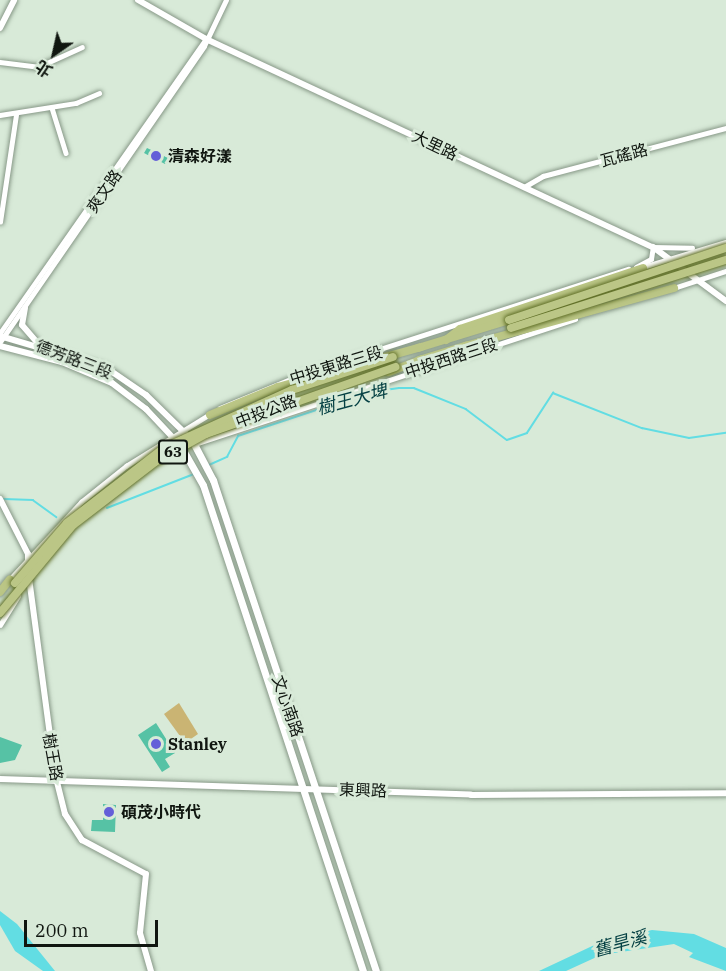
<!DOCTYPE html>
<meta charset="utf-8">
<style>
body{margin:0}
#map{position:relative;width:726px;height:971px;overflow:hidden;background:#d8ead8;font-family:"IBM Plex Serif","Noto Sans TC",serif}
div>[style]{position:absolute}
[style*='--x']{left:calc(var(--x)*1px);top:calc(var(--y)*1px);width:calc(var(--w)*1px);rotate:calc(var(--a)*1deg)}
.green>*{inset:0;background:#cab473}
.water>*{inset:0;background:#62dde3}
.stream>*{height:1.5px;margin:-0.75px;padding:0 0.75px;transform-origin:0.75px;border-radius:0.75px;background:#62dde3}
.building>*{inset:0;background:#56c2a5}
.roads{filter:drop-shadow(0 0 2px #879887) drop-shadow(0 0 2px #879887)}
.minor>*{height:4.5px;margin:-2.25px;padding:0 2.25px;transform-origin:2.25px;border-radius:2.25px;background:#fff}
.tertiary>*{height:6px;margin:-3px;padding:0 3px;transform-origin:3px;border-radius:3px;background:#fff}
.secondary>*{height:7px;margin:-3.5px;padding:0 3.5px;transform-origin:3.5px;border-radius:3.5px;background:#fff}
.primary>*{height:8px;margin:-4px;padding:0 4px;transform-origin:4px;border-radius:4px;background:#bbc686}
.bridges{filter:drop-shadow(0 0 2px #617028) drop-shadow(0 0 2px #617028)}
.primary-bridge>*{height:8px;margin:-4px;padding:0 4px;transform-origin:4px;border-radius:4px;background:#bbc686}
.dots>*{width:16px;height:16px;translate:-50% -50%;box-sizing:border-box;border:3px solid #d8ead8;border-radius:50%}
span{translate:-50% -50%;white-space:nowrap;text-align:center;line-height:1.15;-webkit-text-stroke:6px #d8ead8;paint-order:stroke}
.shield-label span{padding:2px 4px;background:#d8ead8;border:2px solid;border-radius:4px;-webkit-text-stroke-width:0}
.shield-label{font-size:15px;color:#101610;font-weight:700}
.street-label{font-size:16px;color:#101610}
.poi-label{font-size:16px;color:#101610;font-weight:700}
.left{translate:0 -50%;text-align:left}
.water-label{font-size:18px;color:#044043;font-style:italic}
.north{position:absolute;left:24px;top:24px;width:60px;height:60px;-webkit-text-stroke:4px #d8ead8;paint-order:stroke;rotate:214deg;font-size:16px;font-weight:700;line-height:24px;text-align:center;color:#101610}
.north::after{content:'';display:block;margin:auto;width:21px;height:27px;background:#101610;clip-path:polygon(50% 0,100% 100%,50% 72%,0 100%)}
.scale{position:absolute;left:24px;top:920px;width:134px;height:27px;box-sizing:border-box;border:3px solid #101610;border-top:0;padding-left:8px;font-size:18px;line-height:21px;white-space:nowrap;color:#101610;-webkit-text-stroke:4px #d8ead8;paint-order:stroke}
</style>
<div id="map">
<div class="green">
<div style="clip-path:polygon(179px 703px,198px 734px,185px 743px,164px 714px)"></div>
</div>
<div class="water">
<div style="clip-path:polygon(0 911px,17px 924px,55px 971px,43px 971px,15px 951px,0 925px)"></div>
<div style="clip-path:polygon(652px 930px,694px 934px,726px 948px,726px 971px,689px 957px,693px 953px,674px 944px,601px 955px,566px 971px,539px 971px,605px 940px)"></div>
</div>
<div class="stream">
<div style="--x:209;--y:465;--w:20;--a:-24"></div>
<div style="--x:227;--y:457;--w:24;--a:-62"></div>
<div style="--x:238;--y:436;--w:140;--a:-18.3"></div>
<div style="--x:371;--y:392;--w:28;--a:-8"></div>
<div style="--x:399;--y:388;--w:15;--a:0"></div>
<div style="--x:414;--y:388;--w:56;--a:22"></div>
<div style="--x:466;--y:409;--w:51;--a:37.1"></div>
<div style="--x:507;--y:440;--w:21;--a:-19"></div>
<div style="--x:527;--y:433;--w:48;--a:-57"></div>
<div style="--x:553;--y:393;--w:96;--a:21.5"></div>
<div style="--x:642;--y:428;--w:48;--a:12"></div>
<div style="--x:689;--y:438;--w:37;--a:-8"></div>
<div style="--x:4;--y:499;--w:29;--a:2"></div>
<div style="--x:33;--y:500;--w:29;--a:36"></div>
<div style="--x:107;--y:508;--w:93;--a:-21.3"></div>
</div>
<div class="building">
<div style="clip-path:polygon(147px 148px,168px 158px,165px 164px,144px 153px)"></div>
<div style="clip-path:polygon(156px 723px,175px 753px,165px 759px,170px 767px,162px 772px,138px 735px)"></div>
<div style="clip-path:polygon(0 737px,22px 745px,15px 760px,0 763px)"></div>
<div style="clip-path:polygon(103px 804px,116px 805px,115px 832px,91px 831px,92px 820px,103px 820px)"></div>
</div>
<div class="roads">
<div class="minor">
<div style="--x:0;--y:62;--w:38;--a:7"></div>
<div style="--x:38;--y:67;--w:48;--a:-24.4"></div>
<div style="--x:52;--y:108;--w:47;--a:72.7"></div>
<div style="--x:0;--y:115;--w:77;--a:-9"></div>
<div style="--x:76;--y:103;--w:25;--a:-23"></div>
<div style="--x:524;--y:187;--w:22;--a:-30"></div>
<div style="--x:543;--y:176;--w:189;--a:-14.7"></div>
<div style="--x:0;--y:222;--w:108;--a:-81.5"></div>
<div style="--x:636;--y:267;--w:17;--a:-28"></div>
<div style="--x:651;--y:259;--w:12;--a:-81"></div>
<div style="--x:653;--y:247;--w:39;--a:1"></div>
<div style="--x:643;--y:267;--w:87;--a:-16.8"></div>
<div style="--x:674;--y:288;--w:55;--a:-18.1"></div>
<div style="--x:0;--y:333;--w:359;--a:-55"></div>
<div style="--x:0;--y:342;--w:359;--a:-55.4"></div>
<div style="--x:204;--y:46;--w:51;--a:-64.4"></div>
<div style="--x:220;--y:408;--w:90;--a:-22.3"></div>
<div style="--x:303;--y:374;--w:342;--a:-17.9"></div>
<div style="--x:195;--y:444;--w:400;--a:-18.2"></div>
<div style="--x:10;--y:579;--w:105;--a:-47.3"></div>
<div style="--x:81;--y:502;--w:58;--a:-38.7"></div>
<div style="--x:126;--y:466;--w:99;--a:-31.8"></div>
<div style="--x:0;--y:625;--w:34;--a:-58"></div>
</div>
<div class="tertiary">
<div style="--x:138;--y:0;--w:78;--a:29.8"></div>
<div style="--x:206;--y:39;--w:493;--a:25"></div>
<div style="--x:653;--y:247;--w:91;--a:36.5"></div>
<div style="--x:0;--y:28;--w:31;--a:-63"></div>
<div style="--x:25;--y:308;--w:17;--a:100"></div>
<div style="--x:22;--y:325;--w:23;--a:49"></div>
<div style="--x:0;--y:336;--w:109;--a:16.4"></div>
<div style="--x:105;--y:367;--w:50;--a:34.3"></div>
<div style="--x:146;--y:395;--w:62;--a:44.3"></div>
<div style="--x:0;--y:346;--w:64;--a:14.5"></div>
<div style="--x:62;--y:362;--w:54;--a:22.8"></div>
<div style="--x:112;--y:383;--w:43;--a:37.4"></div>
<div style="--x:146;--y:409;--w:48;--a:46.7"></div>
<div style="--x:0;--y:499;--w:62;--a:63"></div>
<div style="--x:28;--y:554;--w:14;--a:90"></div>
<div style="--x:29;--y:578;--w:198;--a:82.4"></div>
<div style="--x:55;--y:774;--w:41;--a:76"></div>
<div style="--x:65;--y:814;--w:31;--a:57"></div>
<div style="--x:82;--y:840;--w:72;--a:28"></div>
<div style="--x:146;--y:874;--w:59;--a:95.8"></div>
<div style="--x:140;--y:933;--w:40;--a:74"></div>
<div style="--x:0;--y:779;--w:471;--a:1.9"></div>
<div style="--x:471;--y:795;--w:255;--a:-0.4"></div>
</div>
<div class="secondary">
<div style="--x:194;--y:444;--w:41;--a:62.2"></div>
<div style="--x:213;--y:480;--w:517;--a:71.64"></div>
<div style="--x:183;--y:450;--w:40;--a:60.3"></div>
<div style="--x:203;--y:485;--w:512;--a:71.78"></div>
</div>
<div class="primary">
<div style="--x:446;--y:340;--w:18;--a:-38"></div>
<div style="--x:460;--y:329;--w:193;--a:-18.4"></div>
<div style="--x:465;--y:346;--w:217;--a:-15.5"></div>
<div style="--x:418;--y:348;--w:95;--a:-17.1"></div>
<div style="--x:419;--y:360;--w:51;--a:-17"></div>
<div style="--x:389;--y:372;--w:36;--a:-21"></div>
<div style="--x:210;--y:415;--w:74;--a:-22.4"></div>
<div style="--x:278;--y:387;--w:148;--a:-15.6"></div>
<div style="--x:0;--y:592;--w:16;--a:-52"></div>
</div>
</div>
<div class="bridges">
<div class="primary-bridge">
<div style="--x:509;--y:320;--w:229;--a:-18.4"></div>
<div style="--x:511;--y:328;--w:225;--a:-17.6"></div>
<div style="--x:15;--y:583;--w:79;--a:-49.1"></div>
<div style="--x:67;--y:523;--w:123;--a:-37.7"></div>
<div style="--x:164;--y:448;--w:141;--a:-24.4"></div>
<div style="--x:292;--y:390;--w:106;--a:-18.1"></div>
<div style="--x:0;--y:613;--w:114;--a:-50.3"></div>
<div style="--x:73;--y:525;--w:103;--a:-37.5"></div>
<div style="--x:155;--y:462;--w:58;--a:-28.8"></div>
<div style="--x:206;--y:434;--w:201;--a:-19.5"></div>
</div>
</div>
<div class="dots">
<div style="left:156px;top:156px;background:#645fd8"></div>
<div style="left:156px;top:744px;background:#645fd8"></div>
<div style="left:109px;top:812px;background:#645fd8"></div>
</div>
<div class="shield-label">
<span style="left:173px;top:452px">63</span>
</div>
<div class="street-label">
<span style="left:435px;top:145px;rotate:25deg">大里路</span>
<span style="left:624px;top:155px;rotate:-15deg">瓦磘路</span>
<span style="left:104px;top:191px;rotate:-55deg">爽文路</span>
<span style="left:451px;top:358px;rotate:-18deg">中投西路三段</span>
<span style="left:74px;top:359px;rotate:21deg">德芳路三段</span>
<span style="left:336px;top:365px;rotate:-17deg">中投東路三段</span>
<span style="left:266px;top:411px;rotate:-21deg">中投公路</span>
<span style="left:288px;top:706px;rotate:71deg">文心南路</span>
<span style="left:53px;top:757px;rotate:80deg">樹王路</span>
<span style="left:363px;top:790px;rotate:2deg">東興路</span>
</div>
<div class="poi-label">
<span class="left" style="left:168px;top:156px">清森好漾</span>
<span class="left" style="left:168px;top:744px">Stanley</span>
<span class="left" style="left:121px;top:812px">碩茂小時代</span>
</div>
<div class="water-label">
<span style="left:352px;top:400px;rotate:-15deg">樹王大埤</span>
<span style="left:620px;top:944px;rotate:-15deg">舊旱溪</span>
</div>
<div class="north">北</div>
<div class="scale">200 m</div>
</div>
